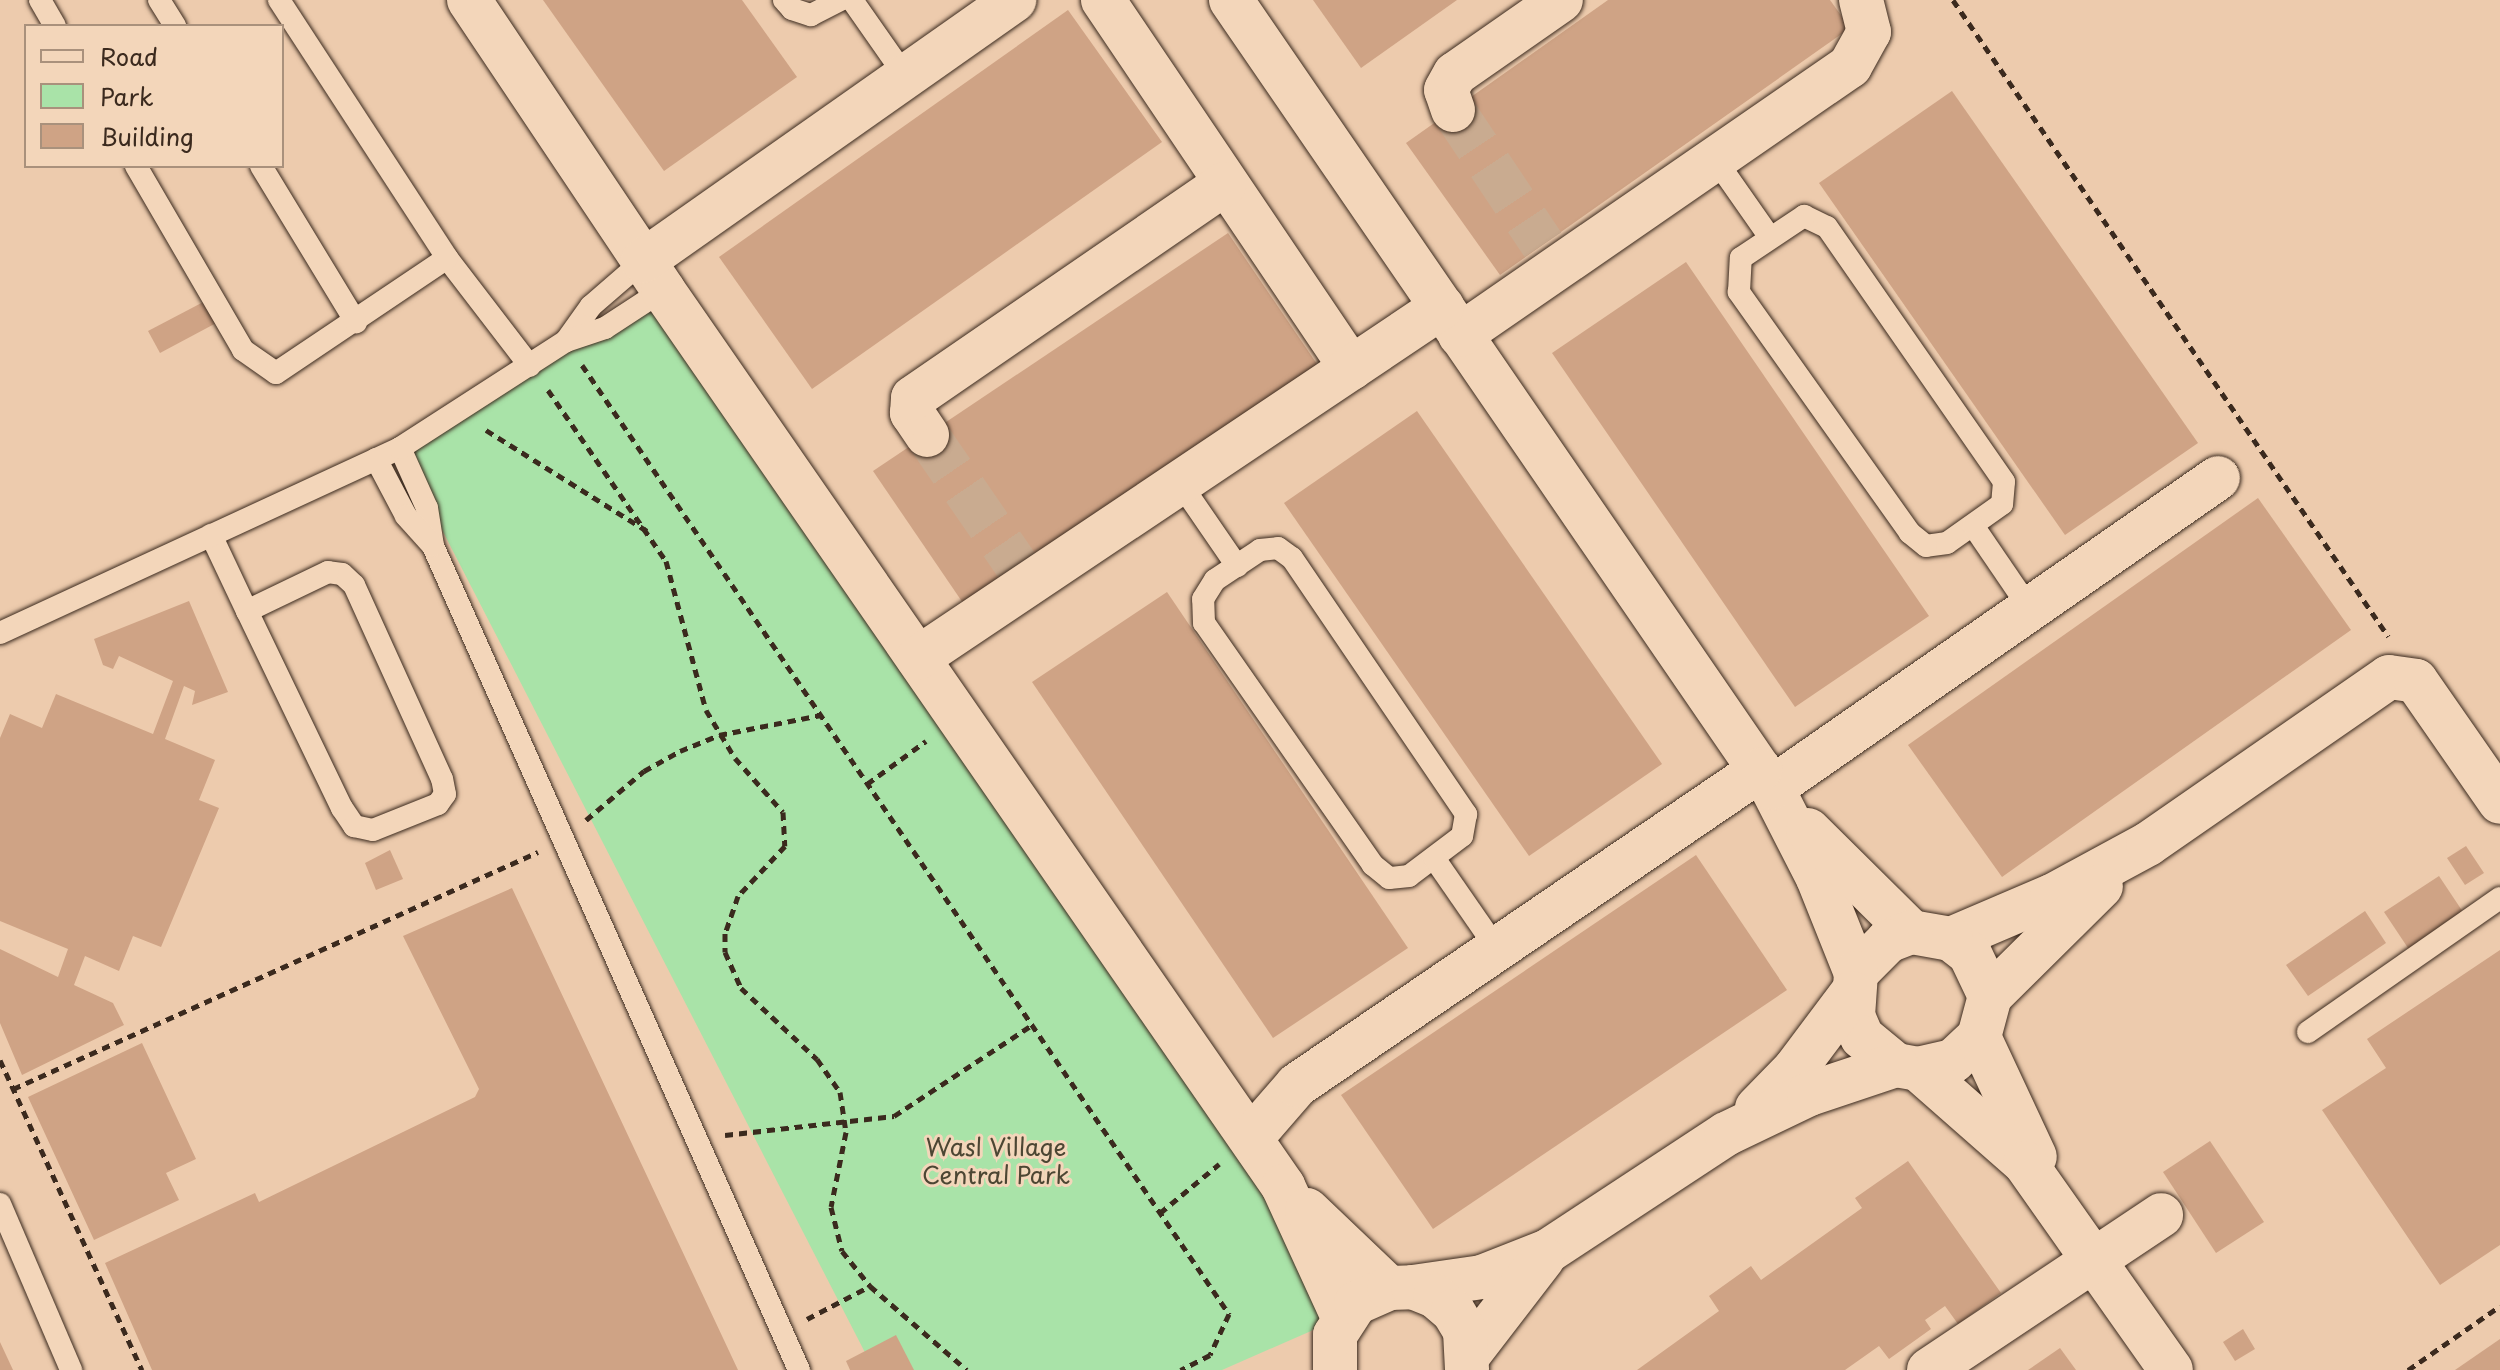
<!DOCTYPE html>
<style>
body{margin:0}
#map{position:relative;width:2500px;height:1370px;overflow:hidden;background:#edcbad;font-family:"Playpen Sans",sans-serif}
div>[style]{position:absolute}
[style*='--x']{left:calc(var(--x)*1px);top:calc(var(--y)*1px);width:calc(var(--w)*1px);rotate:calc(var(--a)*1deg)}
.green>*{inset:0;background:#a9e3a8}
.building>*{inset:0;background:#cfa385}
.street-tunnel>*{height:44px;margin-top:-22px;transform-origin:0;background:repeating-linear-gradient(90deg,#c9ab90 0 44px,transparent 0 66px)}
.path>*{height:5px;margin-top:-2.5px;transform-origin:0;background:repeating-linear-gradient(90deg,#3b2a1e 0 8px,transparent 0 14px)}
.roads{filter:drop-shadow(0 0 2px #3b2a1e) drop-shadow(0 0 2px #3b2a1e)}
.lane>*{height:22px;margin:-11px;padding:0 11px;transform-origin:11px;border-radius:11px;background:#f3d6ba}
.street>*{height:44px;margin:-22px;padding:0 22px;transform-origin:22px;border-radius:22px;background:#f3d6ba}
span{translate:-50% -50%;white-space:nowrap;text-align:center;line-height:1.15;-webkit-text-stroke:6px #f3d6ba;paint-order:stroke}
.park-label{font-size:24px;color:#4c4633}
.legend{position:absolute;left:24px;top:24px;width:260px;height:144px;box-sizing:border-box;background:#f3d6ba;border:2px solid #a9917c;margin:0;padding:10px 14px;list-style:none;font-size:24px;color:#3b2a1e}
.legend li{display:flex;align-items:center;gap:16px;height:40px}
.legend b{width:40px;border:2px solid #a9917c}
</style>
<div id="map">
<div class="green">
<div style="clip-path:polygon(663px 290px,1343px 1317px,1222px 1370px,874px 1370px,400px 448px)"></div>
</div>
<div class="building">
<div style="clip-path:polygon(543px 0,742px 0,797px 77px,664px 171px)"></div>
<div style="clip-path:polygon(1313px 0,1457px 0,1361px 68px)"></div>
<div style="clip-path:polygon(1608px 0,1830px 0,1850px 28px,1500px 275px,1406px 143px)"></div>
<div style="clip-path:polygon(1068px 10px,1162px 142px,812px 389px,719px 257px)"></div>
<div style="clip-path:polygon(1952px 91px,2198px 443px,2065px 535px,1819px 183px)"></div>
<div style="clip-path:polygon(1228px 233px,1319px 367px,965px 606px,873px 471px)"></div>
<div style="clip-path:polygon(1686px 262px,1929px 616px,1795px 707px,1552px 353px)"></div>
<div style="clip-path:polygon(209px 299px,220px 321px,160px 353px,148px 331px)"></div>
<div style="clip-path:polygon(1417px 411px,1662px 764px,1529px 856px,1284px 503px)"></div>
<div style="clip-path:polygon(2258px 498px,2351px 630px,2002px 877px,1908px 745px)"></div>
<div style="clip-path:polygon(1167px 592px,1408px 948px,1273px 1038px,1032px 682px)"></div>
<div style="clip-path:polygon(189px 601px,228px 692px,192px 705px,195px 691px,184px 686px,165px 739px,215px 760px,199px 800px,219px 808px,161px 947px,133px 936px,119px 971px,85px 956px,74px 985px,113px 1003px,124px 1025px,22px 1075px,0 1023px,0 949px,58px 977px,68px 949px,0 921px,0 738px,10px 714px,42px 728px,56px 694px,153px 734px,173px 681px,119px 656px,113px 669px,103px 665px,94px 639px)"></div>
<div style="clip-path:polygon(2466px 846px,2484px 873px,2465px 885px,2447px 858px)"></div>
<div style="clip-path:polygon(390px 850px,403px 879px,376px 890px,365px 863px)"></div>
<div style="clip-path:polygon(1696px 855px,1787px 990px,1433px 1229px,1341px 1095px)"></div>
<div style="clip-path:polygon(2439px 876px,2465px 915px,2410px 951px,2384px 912px)"></div>
<div style="clip-path:polygon(512px 888px,738px 1370px,152px 1370px,105px 1263px,255px 1193px,259px 1202px,475px 1097px,479px 1089px,403px 936px)"></div>
<div style="clip-path:polygon(2365px 911px,2386px 943px,2308px 996px,2286px 965px)"></div>
<div style="clip-path:polygon(2500px 950px,2500px 1245px,2440px 1285px,2322px 1110px,2386px 1068px,2367px 1039px)"></div>
<div style="clip-path:polygon(142px 1043px,196px 1159px,166px 1173px,179px 1200px,94px 1240px,28px 1097px)"></div>
<div style="clip-path:polygon(2210px 1141px,2264px 1222px,2216px 1253px,2163px 1172px)"></div>
<div style="clip-path:polygon(1908px 1161px,2001px 1293px,1958px 1324px,1945px 1306px,1925px 1320px,1931px 1329px,1889px 1359px,1879px 1346px,1845px 1370px,1637px 1370px,1719px 1311px,1709px 1296px,1751px 1266px,1761px 1280px,1862px 1208px,1855px 1198px)"></div>
<div style="clip-path:polygon(2243px 1329px,2255px 1349px,2235px 1361px,2223px 1342px)"></div>
<div style="clip-path:polygon(896px 1335px,914px 1370px,850px 1370px,846px 1361px)"></div>
<div style="clip-path:polygon(2500px 1339px,2500px 1370px,2455px 1370px)"></div>
<div style="clip-path:polygon(0 1342px,13px 1370px,0 1370px)"></div>
<div style="clip-path:polygon(2060px 1348px,2076px 1370px,2028px 1370px)"></div>
</div>
<div class="street-tunnel">
<div style="--x:1453;--y:110;--w:162;--a:56.3"></div>
<div style="--x:927;--y:435;--w:163;--a:55.5"></div>
</div>
<div class="path">
<div style="--x:1953;--y:0;--w:771;--a:55.63"></div>
<div style="--x:582;--y:365;--w:1149;--a:55.71"></div>
<div style="--x:1229;--y:1314;--w:45;--a:114.9"></div>
<div style="--x:1210;--y:1355;--w:33;--a:153"></div>
<div style="--x:548;--y:390;--w:208;--a:55.4"></div>
<div style="--x:666;--y:561;--w:154;--a:75"></div>
<div style="--x:706;--y:710;--w:56;--a:58.9"></div>
<div style="--x:735;--y:758;--w:72;--a:48.4"></div>
<div style="--x:783;--y:812;--w:34;--a:87"></div>
<div style="--x:785;--y:846;--w:69;--a:133.2"></div>
<div style="--x:738;--y:896;--w:39;--a:109"></div>
<div style="--x:725;--y:933;--w:19;--a:90"></div>
<div style="--x:725;--y:952;--w:39;--a:66"></div>
<div style="--x:741;--y:988;--w:104;--a:43.1"></div>
<div style="--x:817;--y:1059;--w:40;--a:55.1"></div>
<div style="--x:840;--y:1092;--w:40;--a:81.5"></div>
<div style="--x:846;--y:1132;--w:76;--a:101.3"></div>
<div style="--x:831;--y:1207;--w:45;--a:76"></div>
<div style="--x:842;--y:1251;--w:45;--a:51.3"></div>
<div style="--x:870;--y:1286;--w:128;--a:40.9"></div>
<div style="--x:486;--y:430;--w:190;--a:32.1"></div>
<div style="--x:867;--y:784;--w:73;--a:-36.1"></div>
<div style="--x:586;--y:820;--w:76;--a:-40.2"></div>
<div style="--x:644;--y:771;--w:41;--a:-29.1"></div>
<div style="--x:680;--y:751;--w:42;--a:-22.3"></div>
<div style="--x:719;--y:735;--w:104;--a:-11.1"></div>
<div style="--x:0;--y:1060;--w:341;--a:65.4"></div>
<div style="--x:13;--y:1089;--w:576;--a:-24.3"></div>
<div style="--x:725;--y:1135;--w:170;--a:-6.4"></div>
<div style="--x:894;--y:1116;--w:165;--a:-33.4"></div>
<div style="--x:1160;--y:1213;--w:77;--a:-39.7"></div>
<div style="--x:807;--y:1319;--w:71;--a:-27.6"></div>
<div style="--x:2408;--y:1370;--w:112;--a:-34.8"></div>
</div>
<div class="roads">
<div class="lane">
<div style="--x:40;--y:0;--w:30;--a:60"></div>
<div style="--x:159;--y:0;--w:31;--a:58"></div>
<div style="--x:279;--y:0;--w:308;--a:56.9"></div>
<div style="--x:447;--y:258;--w:136;--a:52.5"></div>
<div style="--x:784;--y:0;--w:12;--a:48"></div>
<div style="--x:792;--y:9;--w:20;--a:18"></div>
<div style="--x:811;--y:15;--w:34;--a:-27"></div>
<div style="--x:852;--y:0;--w:94;--a:55"></div>
<div style="--x:1715;--y:159;--w:94;--a:55"></div>
<div style="--x:136;--y:166;--w:213;--a:59.8"></div>
<div style="--x:243;--y:350;--w:40;--a:34.9"></div>
<div style="--x:276;--y:373;--w:206;--a:-33.9"></div>
<div style="--x:261;--y:166;--w:183;--a:58.7"></div>
<div style="--x:1804;--y:216;--w:25;--a:26"></div>
<div style="--x:1827;--y:227;--w:310;--a:55.2"></div>
<div style="--x:2004;--y:482;--w:22;--a:95"></div>
<div style="--x:2002;--y:504;--w:67;--a:144.7"></div>
<div style="--x:1947;--y:543;--w:21;--a:172"></div>
<div style="--x:1926;--y:546;--w:21;--a:-141"></div>
<div style="--x:1910;--y:533;--w:296;--a:-125.4"></div>
<div style="--x:1739;--y:292;--w:34;--a:-87"></div>
<div style="--x:1741;--y:258;--w:76;--a:-33.7"></div>
<div style="--x:566;--y:341;--w:43;--a:-54.5"></div>
<div style="--x:591;--y:306;--w:69;--a:-40.9"></div>
<div style="--x:400;--y:448;--w:66;--a:65.8"></div>
<div style="--x:427;--y:508;--w:38;--a:81"></div>
<div style="--x:433;--y:546;--w:902;--a:66.05"></div>
<div style="--x:376;--y:459;--w:64;--a:62.2"></div>
<div style="--x:406;--y:516;--w:40;--a:48"></div>
<div style="--x:1180;--y:483;--w:101;--a:55.5"></div>
<div style="--x:1974;--y:527;--w:99;--a:55.7"></div>
<div style="--x:211;--y:535;--w:84;--a:64.7"></div>
<div style="--x:247;--y:611;--w:219;--a:64.3"></div>
<div style="--x:342;--y:808;--w:22;--a:56"></div>
<div style="--x:354;--y:826;--w:19;--a:12"></div>
<div style="--x:373;--y:830;--w:70;--a:-21.8"></div>
<div style="--x:438;--y:804;--w:12;--a:-55"></div>
<div style="--x:445;--y:794;--w:15;--a:-101"></div>
<div style="--x:442;--y:779;--w:213;--a:-114.4"></div>
<div style="--x:354;--y:585;--w:16;--a:-137"></div>
<div style="--x:342;--y:574;--w:14;--a:-172"></div>
<div style="--x:328;--y:572;--w:90;--a:154.3"></div>
<div style="--x:1278;--y:548;--w:17;--a:36"></div>
<div style="--x:1292;--y:558;--w:310;--a:55.8"></div>
<div style="--x:1466;--y:814;--w:22;--a:100"></div>
<div style="--x:1462;--y:836;--w:66;--a:143"></div>
<div style="--x:1409;--y:876;--w:20;--a:174"></div>
<div style="--x:1389;--y:878;--w:21;--a:-141"></div>
<div style="--x:1373;--y:865;--w:295;--a:-124.9"></div>
<div style="--x:1204;--y:623;--w:24;--a:-92"></div>
<div style="--x:1203;--y:599;--w:22;--a:-58"></div>
<div style="--x:1215;--y:580;--w:54;--a:-33.7"></div>
<div style="--x:1260;--y:550;--w:18;--a:-6"></div>
<div style="--x:0;--y:633;--w:441;--a:-24.8"></div>
<div style="--x:400;--y:448;--w:197;--a:-32.8"></div>
<div style="--x:566;--y:341;--w:41;--a:-18.4"></div>
<div style="--x:605;--y:328;--w:69;--a:-33.2"></div>
<div style="--x:1434;--y:858;--w:111;--a:55.3"></div>
<div style="--x:2308;--y:1032;--w:234;--a:-34.9"></div>
<div style="--x:0;--y:1204;--w:181;--a:66.8"></div>
</div>
<div class="street">
<div style="--x:469;--y:0;--w:349;--a:56.2"></div>
<div style="--x:663;--y:290;--w:1090;--a:55.32"></div>
<div style="--x:1283;--y:1186;--w:144;--a:65.4"></div>
<div style="--x:1103;--y:0;--w:444;--a:56"></div>
<div style="--x:1231;--y:0;--w:956;--a:55.53"></div>
<div style="--x:1772;--y:788;--w:101;--a:62.9"></div>
<div style="--x:1818;--y:878;--w:102;--a:68.2"></div>
<div style="--x:1453;--y:110;--w:21;--a:-109"></div>
<div style="--x:1446;--y:90;--w:18;--a:-61"></div>
<div style="--x:1455;--y:74;--w:129;--a:-34.9"></div>
<div style="--x:643;--y:261;--w:454;--a:-35.1"></div>
<div style="--x:1460;--y:335;--w:474;--a:-34.6"></div>
<div style="--x:1850;--y:66;--w:39;--a:-61"></div>
<div style="--x:1869;--y:32;--w:33;--a:-104"></div>
<div style="--x:927;--y:435;--w:27;--a:-124"></div>
<div style="--x:912;--y:413;--w:15;--a:-86"></div>
<div style="--x:913;--y:398;--w:378;--a:-34.5"></div>
<div style="--x:918;--y:658;--w:631;--a:-33.82"></div>
<div style="--x:1772;--y:788;--w:543;--a:-34.8"></div>
<div style="--x:1808;--y:830;--w:145;--a:44.7"></div>
<div style="--x:1951;--y:939;--w:110;--a:-23.1"></div>
<div style="--x:2052;--y:896;--w:109;--a:-28.4"></div>
<div style="--x:2148;--y:844;--w:293;--a:-34.7"></div>
<div style="--x:2389;--y:677;--w:27;--a:8"></div>
<div style="--x:2416;--y:681;--w:147;--a:55.2"></div>
<div style="--x:1990;--y:996;--w:47;--a:-115.5"></div>
<div style="--x:1970;--y:954;--w:24;--a:-142"></div>
<div style="--x:1951;--y:939;--w:41;--a:-170.1"></div>
<div style="--x:1911;--y:932;--w:25;--a:159"></div>
<div style="--x:1888;--y:941;--w:45;--a:135"></div>
<div style="--x:1856;--y:973;--w:43;--a:94"></div>
<div style="--x:1853;--y:1016;--w:23;--a:67"></div>
<div style="--x:1862;--y:1037;--w:44;--a:39.5"></div>
<div style="--x:1896;--y:1065;--w:22;--a:10"></div>
<div style="--x:1918;--y:1069;--w:36;--a:-13"></div>
<div style="--x:1953;--y:1061;--w:35;--a:-43"></div>
<div style="--x:1979;--y:1037;--w:42;--a:-75"></div>
<div style="--x:1990;--y:996;--w:156;--a:-44.7"></div>
<div style="--x:1979;--y:1037;--w:132;--a:65"></div>
<div style="--x:1918;--y:1069;--w:142;--a:41.3"></div>
<div style="--x:2025;--y:1163;--w:253;--a:54.8"></div>
<div style="--x:1757;--y:1108;--w:54;--a:-45.7"></div>
<div style="--x:1795;--y:1069;--w:95;--a:-53.1"></div>
<div style="--x:1251;--y:1138;--w:70;--a:-49"></div>
<div style="--x:1297;--y:1085;--w:560;--a:-34.23"></div>
<div style="--x:1307;--y:1210;--w:113;--a:43.6"></div>
<div style="--x:1413;--y:1287;--w:70;--a:-8.2"></div>
<div style="--x:1482;--y:1277;--w:71;--a:-21.5"></div>
<div style="--x:1548;--y:1251;--w:213;--a:-33.3"></div>
<div style="--x:1726;--y:1134;--w:92;--a:-25.7"></div>
<div style="--x:1809;--y:1094;--w:92;--a:-18.4"></div>
<div style="--x:1469;--y:1354;--w:121;--a:-52.4"></div>
<div style="--x:1335;--y:1370;--w:35;--a:-90"></div>
<div style="--x:1335;--y:1335;--w:38;--a:-57"></div>
<div style="--x:1356;--y:1303;--w:36;--a:-24"></div>
<div style="--x:1389;--y:1288;--w:24;--a:-2"></div>
<div style="--x:1413;--y:1287;--w:24;--a:22"></div>
<div style="--x:1435;--y:1296;--w:23;--a:40"></div>
<div style="--x:1453;--y:1311;--w:23;--a:59"></div>
<div style="--x:1465;--y:1331;--w:39;--a:87"></div>
<div style="--x:1929;--y:1370;--w:279;--a:-33.7"></div>
</div>
</div>
<div class="park-label">
<span style="left:996px;top:1161px">Wasl Village<br>Central Park</span>
</div>
<ul class="legend">
<li><b style="height:10px;background:#f3d6ba"></b>Road</li>
<li><b style="height:22px;background:#a9e3a8"></b>Park</li>
<li><b style="height:22px;background:#cfa385"></b>Building</li>
</ul>
</div>
